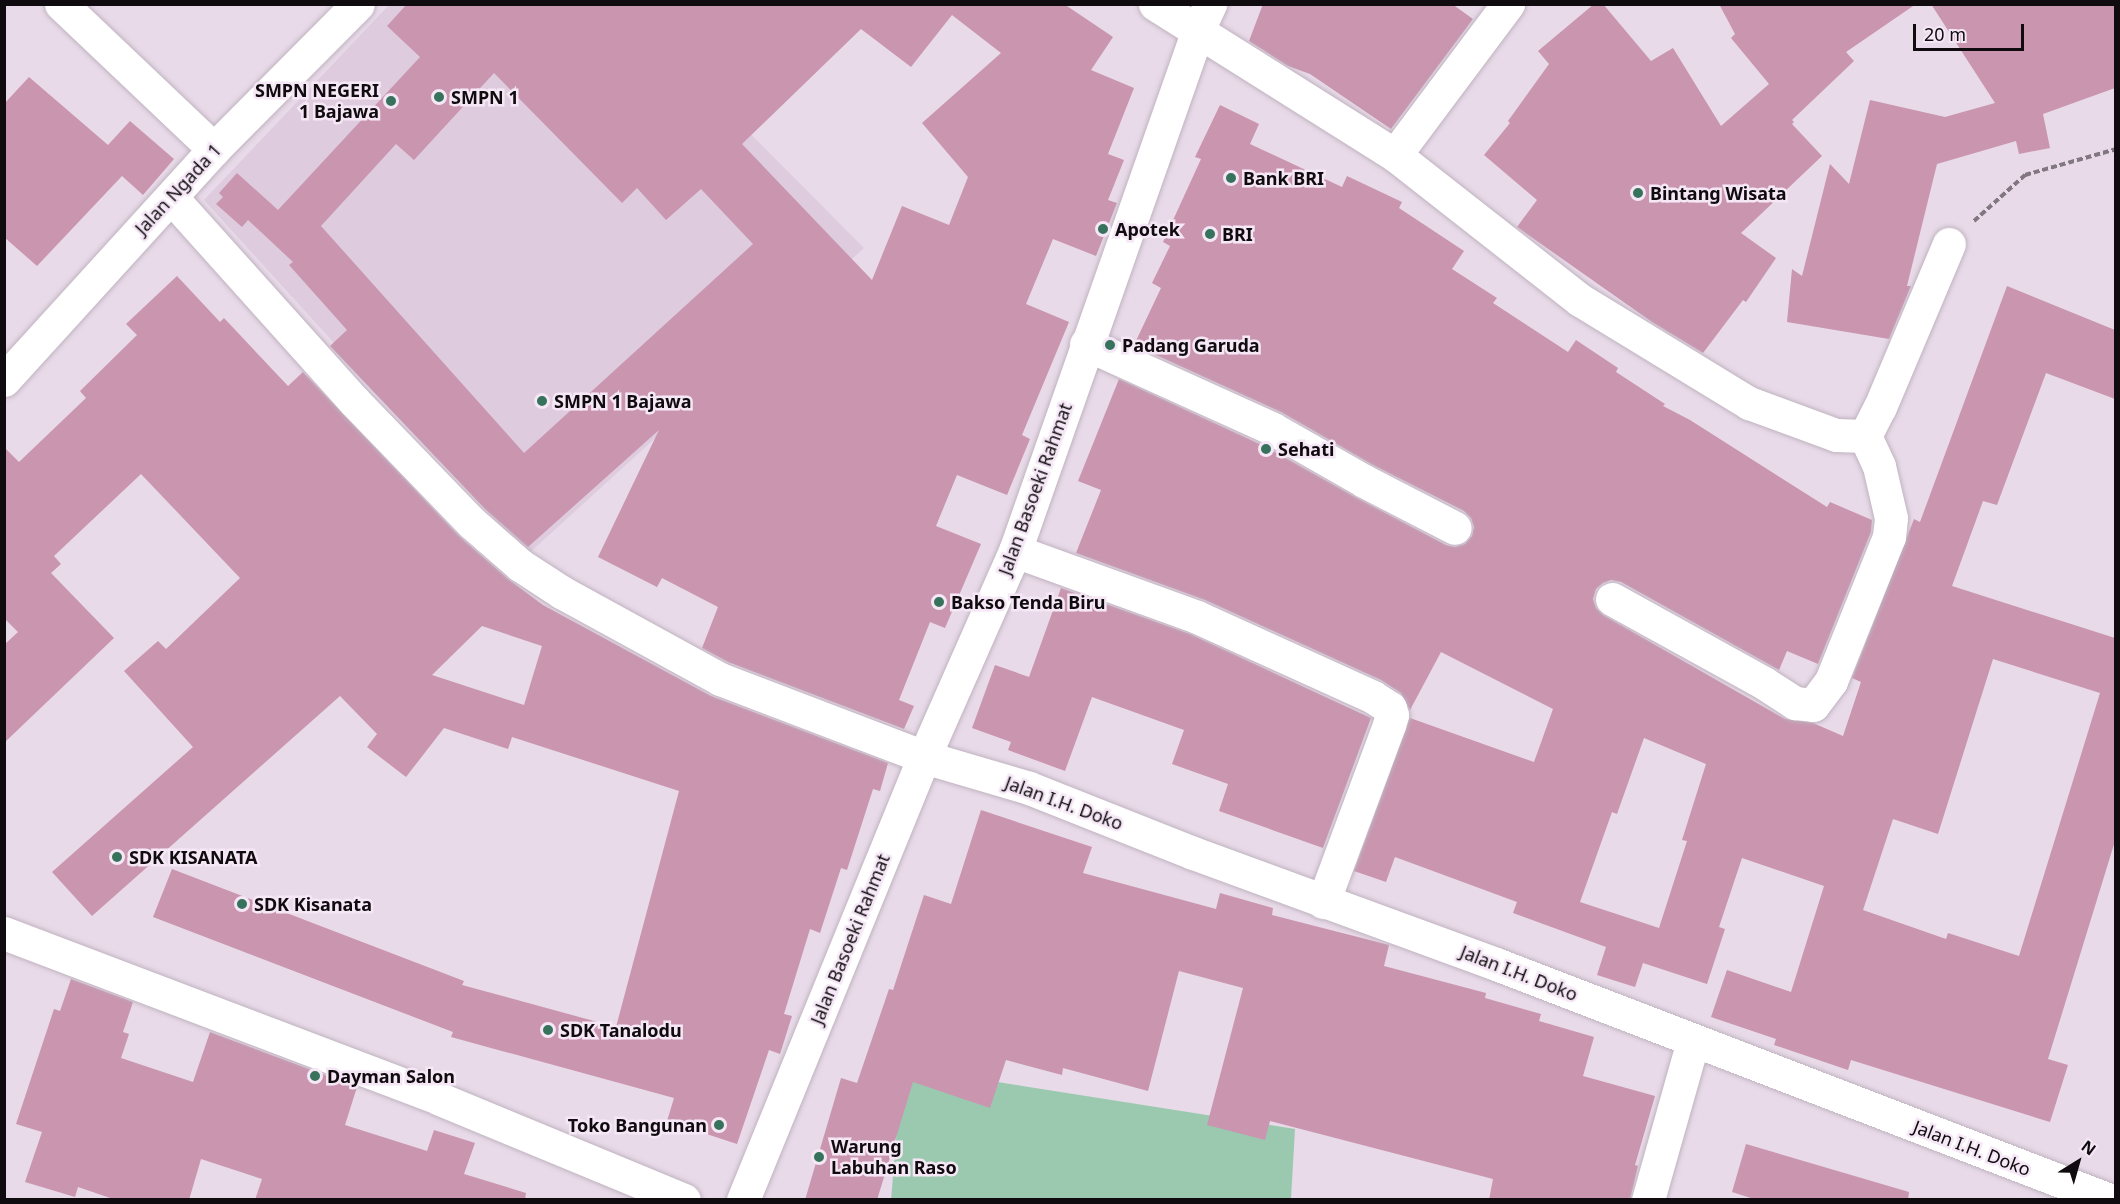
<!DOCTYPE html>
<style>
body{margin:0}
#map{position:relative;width:2120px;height:1204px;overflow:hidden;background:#e8dae8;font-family:"Noto Sans",sans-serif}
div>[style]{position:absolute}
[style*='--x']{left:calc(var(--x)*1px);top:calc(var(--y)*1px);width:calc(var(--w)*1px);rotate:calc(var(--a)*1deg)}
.built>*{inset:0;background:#decbde}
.green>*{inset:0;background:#9bc9b0}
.building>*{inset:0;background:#c995af}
.path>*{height:4px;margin-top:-2px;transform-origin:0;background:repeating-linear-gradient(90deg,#807780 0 6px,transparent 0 9px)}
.roads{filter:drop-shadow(0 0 2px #c0b3c0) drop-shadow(0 0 2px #c0b3c0)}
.street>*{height:33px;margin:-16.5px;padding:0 16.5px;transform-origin:16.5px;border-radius:16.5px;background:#fff}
.secondary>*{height:33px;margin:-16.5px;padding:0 16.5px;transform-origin:16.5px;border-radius:16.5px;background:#fff}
.dots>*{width:16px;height:16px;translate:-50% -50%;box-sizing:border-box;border:3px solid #f5e7f5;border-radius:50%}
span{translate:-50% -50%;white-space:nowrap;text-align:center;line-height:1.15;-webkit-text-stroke:5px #f5e7f5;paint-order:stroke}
.poi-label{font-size:18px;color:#0f0b0f;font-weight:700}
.right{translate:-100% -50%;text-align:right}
.left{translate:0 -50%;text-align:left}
.street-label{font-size:18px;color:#0f0b0f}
.frame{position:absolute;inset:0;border:6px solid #0f0b0f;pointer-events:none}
.north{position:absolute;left:2048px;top:1132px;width:60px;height:60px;-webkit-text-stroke:4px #f5e7f5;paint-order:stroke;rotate:37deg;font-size:16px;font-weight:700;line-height:24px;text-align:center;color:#0f0b0f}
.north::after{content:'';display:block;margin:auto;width:21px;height:27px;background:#0f0b0f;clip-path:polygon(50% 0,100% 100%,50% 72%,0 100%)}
.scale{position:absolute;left:1913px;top:24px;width:111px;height:27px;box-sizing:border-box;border:3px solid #0f0b0f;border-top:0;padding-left:8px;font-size:18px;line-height:21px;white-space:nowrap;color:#0f0b0f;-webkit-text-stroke:4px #f5e7f5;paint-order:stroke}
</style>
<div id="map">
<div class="built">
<div style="clip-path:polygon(389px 5px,622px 5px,864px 248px,527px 555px,204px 200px)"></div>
</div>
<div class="green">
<div style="clip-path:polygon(902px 1067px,1295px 1129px,1291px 1199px,891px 1200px)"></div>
</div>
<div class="building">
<div style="clip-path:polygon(evenodd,407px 4px,1064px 4px,1113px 37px,1091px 70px,1134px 88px,1108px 154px,1124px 160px,1108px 200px,1117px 203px,1096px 256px,1053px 239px,1026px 304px,1069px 322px,1022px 435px,1030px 439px,1007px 495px,957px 475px,936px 526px,981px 544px,945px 628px,930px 622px,899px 700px,914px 706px,904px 729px,728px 662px,702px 648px,718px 607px,662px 578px,657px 587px,598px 557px,659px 430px,528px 547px,485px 509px,330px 346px,347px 330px,289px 265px,293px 262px,248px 220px,242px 227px,216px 204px,223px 197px,219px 193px,237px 173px,278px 210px,420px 57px,387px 26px,407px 4px,952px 15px,1001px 53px,922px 123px,968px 177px,949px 225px,902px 206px,872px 280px,742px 144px,861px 29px,911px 67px,952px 15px,407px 4px,494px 73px,622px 203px,637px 188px,666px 220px,701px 189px,753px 244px,524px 453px,321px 226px,396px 144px,414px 160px,494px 73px)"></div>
<div style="clip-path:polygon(1263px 4px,1452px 4px,1473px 19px,1391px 129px,1310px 74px,1288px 66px,1249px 41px)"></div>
<div style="clip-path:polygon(1594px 4px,1603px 4px,1651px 61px,1673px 48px,1721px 126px,1769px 84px,1731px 38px,1735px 34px,1719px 4px,1916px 4px,1846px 52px,1854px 61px,1792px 120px,1794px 122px,1792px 124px,1822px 156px,1741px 233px,1776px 258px,1746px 302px,1743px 300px,1703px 353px,1652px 322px,1517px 227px,1537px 200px,1484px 155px,1510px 123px,1508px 121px,1549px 64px,1538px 51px)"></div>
<div style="clip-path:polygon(1931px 4px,2115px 4px,2115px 88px,2043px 114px,2050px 148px,2019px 154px,2016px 141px,1937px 164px,1907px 286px,1911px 286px,1889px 339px,1787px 322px,1792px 269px,1802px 276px,1830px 164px,1849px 184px,1870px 100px,1945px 117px,1995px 103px)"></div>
<div style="clip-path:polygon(29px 77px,108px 145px,130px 121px,174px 159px,143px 195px,122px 176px,37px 266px,4px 237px,4px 104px)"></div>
<div style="clip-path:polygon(evenodd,1220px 105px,1259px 124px,1250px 144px,1342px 187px,1347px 176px,1402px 202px,1399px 208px,1464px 251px,1452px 269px,1497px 298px,1493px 303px,1568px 352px,1576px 340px,1618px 368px,1616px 372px,1665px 404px,1663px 406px,1690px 420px,1827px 507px,1830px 502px,1872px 520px,1871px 532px,1818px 664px,1787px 651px,1779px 670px,1621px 582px,1611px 580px,1603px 583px,1596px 589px,1593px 599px,1596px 608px,1603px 615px,1785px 719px,1813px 723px,1843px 736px,1861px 682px,1852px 678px,1914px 519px,1920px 522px,2007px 286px,2115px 330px,2115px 399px,2046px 373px,1997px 505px,1983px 501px,1952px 586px,2115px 638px,2115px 841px,2048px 1059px,2068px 1065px,2050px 1122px,1851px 1060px,1848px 1070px,1774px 1045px,1776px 1039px,1711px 1017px,1727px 970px,1791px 992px,1824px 886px,1742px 858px,1719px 927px,1725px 929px,1707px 984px,1643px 963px,1635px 987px,1597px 975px,1606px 947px,1513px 913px,1517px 902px,1395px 857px,1386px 882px,1354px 871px,1410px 718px,1534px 762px,1553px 709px,1441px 652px,1410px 710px,1401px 693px,1381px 680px,1205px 600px,1076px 553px,1101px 490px,1078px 481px,1119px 379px,1264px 446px,1355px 497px,1446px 545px,1455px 547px,1465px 544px,1472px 536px,1474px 527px,1471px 518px,1464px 511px,1373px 465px,1281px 412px,1134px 345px,1161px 288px,1152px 283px,1170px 246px,1163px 242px,1201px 159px,1195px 157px,1220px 105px,1993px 659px,2100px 693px,2019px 956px,1948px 933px,1946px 939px,1863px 910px,1893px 819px,1938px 834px,1993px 659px,1220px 105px,1644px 738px,1706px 764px,1682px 840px,1687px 841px,1659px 928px,1580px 902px,1612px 812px,1617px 814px,1644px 738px)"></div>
<div style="clip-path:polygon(evenodd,177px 276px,220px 322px,224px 318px,288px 386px,303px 372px,459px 536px,508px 579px,543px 605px,711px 696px,888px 763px,880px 791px,873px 789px,847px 870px,841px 868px,820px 933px,810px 929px,784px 1014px,792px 1016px,780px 1054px,769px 1050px,737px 1144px,667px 1121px,674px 1098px,451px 1037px,453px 1032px,153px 917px,172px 869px,464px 981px,462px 985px,616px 1027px,679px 791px,512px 737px,508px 749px,444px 728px,406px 777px,367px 747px,377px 734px,340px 696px,92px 916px,52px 872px,193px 747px,124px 671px,158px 641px,166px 649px,240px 578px,141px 474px,54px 556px,61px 564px,51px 573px,114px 638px,4px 743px,4px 645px,18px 632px,4px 618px,4px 447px,19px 462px,86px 398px,80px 391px,137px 335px,126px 324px,177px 276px,482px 626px,542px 646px,524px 705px,432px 675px,482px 626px)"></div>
<div style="clip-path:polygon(1061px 588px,1190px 634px,1371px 718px,1323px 848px,1219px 811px,1228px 784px,1172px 764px,1184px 730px,1092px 697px,1065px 771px,1008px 750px,1011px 742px,972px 728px,995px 665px,1029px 677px)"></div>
<div style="clip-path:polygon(981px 810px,1092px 847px,1083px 873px,1216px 909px,1220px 893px,1273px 908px,1272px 915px,1389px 945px,1384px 966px,1486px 993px,1485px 998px,1541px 1014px,1539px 1021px,1594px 1037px,1583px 1076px,1655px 1096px,1635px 1165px,1638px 1166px,1630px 1200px,1489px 1200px,1493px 1179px,1270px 1121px,1265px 1140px,1207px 1125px,1243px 988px,1179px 971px,1148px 1091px,1063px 1068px,1062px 1075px,1006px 1060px,990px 1108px,913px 1082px,877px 1200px,805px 1200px,841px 1078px,857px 1083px,889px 989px,893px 990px,924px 895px,951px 904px)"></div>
<div style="clip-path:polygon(71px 979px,133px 1002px,123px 1032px,129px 1034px,121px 1058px,193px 1082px,210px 1032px,357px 1087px,345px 1125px,427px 1151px,434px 1130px,475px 1143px,464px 1174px,526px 1193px,525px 1200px,255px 1200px,262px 1179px,201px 1159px,189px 1200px,116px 1200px,78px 1187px,75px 1197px,25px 1182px,42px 1132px,16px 1124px,54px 1009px,60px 1011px)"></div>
<div style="clip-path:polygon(1746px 1144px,1909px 1192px,1908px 1200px,1757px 1200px,1732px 1192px)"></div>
</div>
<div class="path">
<div style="--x:1974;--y:221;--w:69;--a:-42"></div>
<div style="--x:2025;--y:175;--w:95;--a:-15.9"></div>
</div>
<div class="roads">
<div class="street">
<div style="--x:61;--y:4;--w:211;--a:43.5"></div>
<div style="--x:1155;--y:4;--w:284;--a:32.2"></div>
<div style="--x:1395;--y:155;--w:235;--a:38.1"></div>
<div style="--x:1580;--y:300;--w:198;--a:31.4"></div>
<div style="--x:1749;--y:403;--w:93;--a:20.2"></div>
<div style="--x:1836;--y:435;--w:29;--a:2"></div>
<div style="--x:1865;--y:436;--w:33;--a:-63"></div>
<div style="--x:1880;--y:407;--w:177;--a:-67.1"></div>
<div style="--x:1395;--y:155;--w:189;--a:-53.2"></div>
<div style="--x:171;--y:197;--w:274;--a:48.1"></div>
<div style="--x:354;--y:401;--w:170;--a:46"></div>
<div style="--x:472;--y:523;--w:64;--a:41.2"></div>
<div style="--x:520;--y:565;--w:51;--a:33.1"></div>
<div style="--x:563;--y:593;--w:179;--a:28.7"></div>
<div style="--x:720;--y:679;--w:218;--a:20.9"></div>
<div style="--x:924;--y:757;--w:225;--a:-66.2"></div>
<div style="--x:1015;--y:551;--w:552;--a:-70.65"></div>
<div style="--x:1198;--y:30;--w:29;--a:-65"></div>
<div style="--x:1086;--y:344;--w:205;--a:24.4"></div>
<div style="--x:1273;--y:429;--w:105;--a:29.7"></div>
<div style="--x:1364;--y:481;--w:102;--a:27.3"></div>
<div style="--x:1015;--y:551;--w:194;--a:19.9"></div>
<div style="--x:1197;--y:617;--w:193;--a:24.4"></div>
<div style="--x:1373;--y:697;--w:20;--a:33"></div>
<div style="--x:1390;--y:708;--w:7;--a:74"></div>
<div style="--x:1392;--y:715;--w:10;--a:107"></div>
<div style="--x:1389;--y:725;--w:189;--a:110.4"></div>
<div style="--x:1612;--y:599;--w:174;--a:28.9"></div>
<div style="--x:1764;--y:683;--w:37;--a:33"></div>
<div style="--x:1795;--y:703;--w:18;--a:6"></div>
<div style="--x:1813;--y:705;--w:30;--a:-53"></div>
<div style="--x:1831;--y:681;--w:155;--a:-68.1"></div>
<div style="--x:1889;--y:537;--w:19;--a:-84"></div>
<div style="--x:1891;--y:518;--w:53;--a:-103"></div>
<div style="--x:1879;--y:466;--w:33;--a:-115"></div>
<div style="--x:1648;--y:1200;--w:165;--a:-74.2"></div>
</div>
<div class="secondary">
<div style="--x:4;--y:380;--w:312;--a:-47.7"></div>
<div style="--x:214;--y:149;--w:204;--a:-45.2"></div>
<div style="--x:4;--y:933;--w:467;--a:20.8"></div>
<div style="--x:440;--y:1099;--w:264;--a:22.5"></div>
<div style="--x:743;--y:1200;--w:479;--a:-67.8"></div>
<div style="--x:924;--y:757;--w:109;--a:16.4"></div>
<div style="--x:1029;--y:788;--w:176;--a:21.6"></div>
<div style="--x:1193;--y:853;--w:323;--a:20.1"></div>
<div style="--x:1496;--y:964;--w:658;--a:21.03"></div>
</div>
</div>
<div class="dots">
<div style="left:439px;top:97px;background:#37725c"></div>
<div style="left:391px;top:101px;background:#37725c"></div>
<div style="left:1231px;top:178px;background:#37725c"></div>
<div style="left:1638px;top:193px;background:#37725c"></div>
<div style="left:1103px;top:229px;background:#37725c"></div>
<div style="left:1210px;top:234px;background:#37725c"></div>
<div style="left:1110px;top:345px;background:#37725c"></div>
<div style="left:542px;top:401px;background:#37725c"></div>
<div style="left:1266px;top:449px;background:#37725c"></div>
<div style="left:939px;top:602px;background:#37725c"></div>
<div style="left:117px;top:857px;background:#37725c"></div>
<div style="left:242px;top:904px;background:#37725c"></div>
<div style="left:548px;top:1030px;background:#37725c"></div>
<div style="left:315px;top:1076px;background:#37725c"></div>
<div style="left:719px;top:1125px;background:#37725c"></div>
<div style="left:819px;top:1157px;background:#37725c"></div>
</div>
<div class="poi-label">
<span class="right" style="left:379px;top:101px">SMPN NEGERI<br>1 Bajawa</span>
<span class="left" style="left:451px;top:97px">SMPN 1</span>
<span class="left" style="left:1243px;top:178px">Bank BRI</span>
<span class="left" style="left:1650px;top:193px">Bintang Wisata</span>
<span class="left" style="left:1115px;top:229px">Apotek</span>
<span class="left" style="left:1222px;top:234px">BRI</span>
<span class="left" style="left:1122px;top:345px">Padang Garuda</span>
<span class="left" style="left:554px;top:401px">SMPN 1 Bajawa</span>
<span class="left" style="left:1278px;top:449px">Sehati</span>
<span class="left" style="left:951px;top:602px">Bakso Tenda Biru</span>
<span class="left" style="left:129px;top:857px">SDK KISANATA</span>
<span class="left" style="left:254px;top:904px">SDK Kisanata</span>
<span class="left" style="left:560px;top:1030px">SDK Tanalodu</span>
<span class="left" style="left:327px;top:1076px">Dayman Salon</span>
<span class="right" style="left:707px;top:1125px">Toko Bangunan</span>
<span class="left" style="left:831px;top:1157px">Warung<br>Labuhan Raso</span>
</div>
<div class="street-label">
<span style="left:178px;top:189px;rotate:-47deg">Jalan Ngada 1</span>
<span style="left:1035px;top:489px;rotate:-70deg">Jalan Basoeki Rahmat</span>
<span style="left:1064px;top:803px;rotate:20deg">Jalan I.H. Doko</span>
<span style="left:850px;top:939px;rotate:-68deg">Jalan Basoeki Rahmat</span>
<span style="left:1519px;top:973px;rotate:21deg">Jalan I.H. Doko</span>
<span style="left:1972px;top:1148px;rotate:21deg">Jalan I.H. Doko</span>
</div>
<div class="frame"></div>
<div class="north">N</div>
<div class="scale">20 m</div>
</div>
